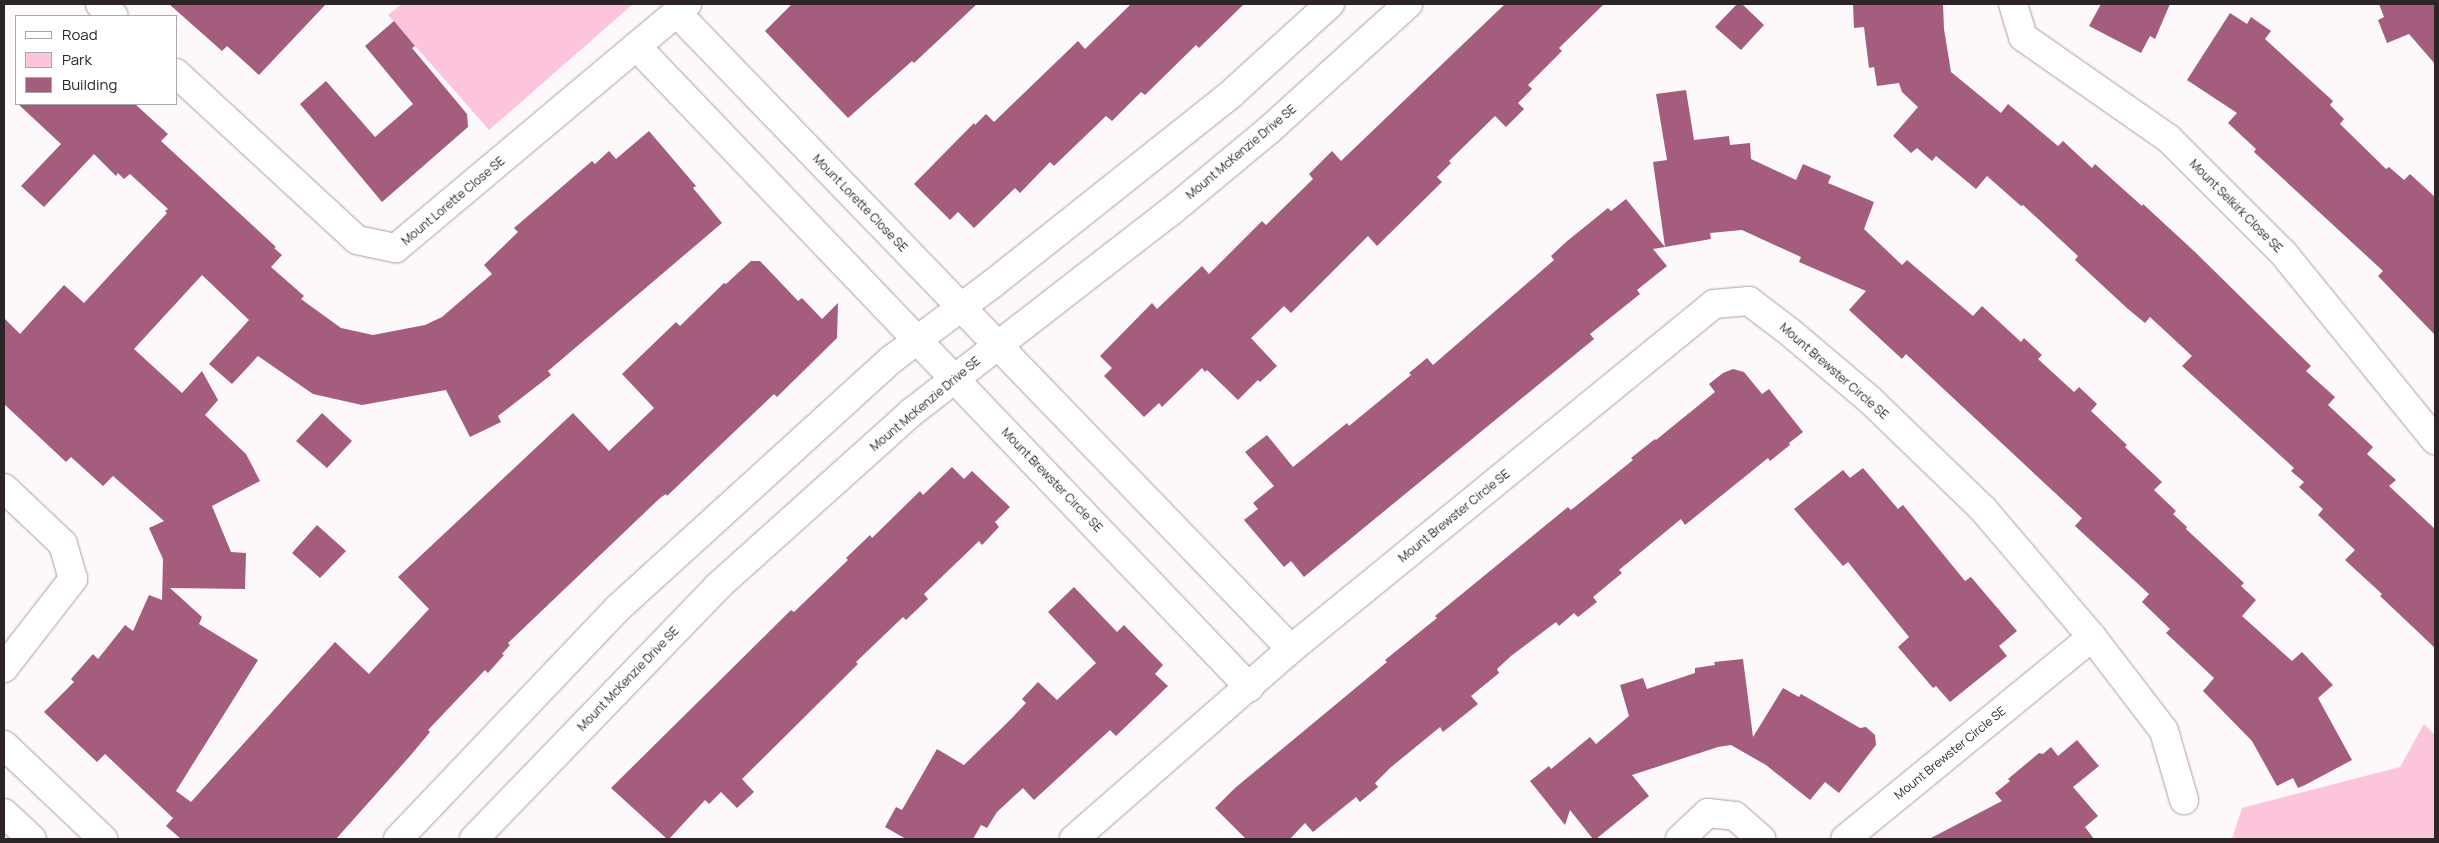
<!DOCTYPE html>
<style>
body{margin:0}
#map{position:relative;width:2439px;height:843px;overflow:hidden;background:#fdf8fa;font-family:Manrope,sans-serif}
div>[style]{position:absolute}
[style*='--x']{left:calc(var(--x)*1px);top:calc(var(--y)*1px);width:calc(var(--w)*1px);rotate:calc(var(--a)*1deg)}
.green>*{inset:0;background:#fdc5db}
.building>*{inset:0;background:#a55d7d}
.roads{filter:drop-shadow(0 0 1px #b19ca4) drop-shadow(0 0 1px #b19ca4)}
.minor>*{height:28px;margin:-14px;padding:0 14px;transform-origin:14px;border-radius:14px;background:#fff}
span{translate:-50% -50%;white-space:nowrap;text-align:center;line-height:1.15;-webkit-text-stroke:4px #fff;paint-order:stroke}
.street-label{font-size:12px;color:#2d2428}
.frame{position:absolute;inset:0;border:5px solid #2d2428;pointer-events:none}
.legend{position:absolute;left:15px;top:15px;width:162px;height:90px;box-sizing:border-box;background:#fff;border:1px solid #aba7a9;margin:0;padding:6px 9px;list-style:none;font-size:15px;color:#2d2428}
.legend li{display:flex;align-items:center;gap:10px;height:25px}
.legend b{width:25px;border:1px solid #aba7a9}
</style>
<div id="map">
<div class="green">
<div style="clip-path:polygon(402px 4px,633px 4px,489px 130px,388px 15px)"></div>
<div style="clip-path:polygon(2424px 724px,2435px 735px,2435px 839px,2232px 839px,2242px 808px,2400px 767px)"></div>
</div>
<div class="building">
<div style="clip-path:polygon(169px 4px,326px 4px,259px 75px,227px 46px,222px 51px)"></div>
<div style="clip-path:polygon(792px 4px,977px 4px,914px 63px,912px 61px,848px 118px,765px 31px)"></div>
<div style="clip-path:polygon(1131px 4px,1244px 4px,1199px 48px,1196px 45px,1145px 95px,1141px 92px,1112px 121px,1106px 116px,1054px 166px,1050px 162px,1020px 193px,1015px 188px,974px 228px,958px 212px,950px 220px,914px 184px,974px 123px,975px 125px,986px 114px,994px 122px,1078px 41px,1085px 49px)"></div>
<div style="clip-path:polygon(1505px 4px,1604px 4px,1559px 48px,1562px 51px,1528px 85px,1532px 89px,1518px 103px,1524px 109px,1506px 127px,1495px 116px,1449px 161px,1451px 163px,1437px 177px,1442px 182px,1377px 246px,1368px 236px,1291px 313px,1284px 306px,1251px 338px,1277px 366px,1260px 382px,1258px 380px,1238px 400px,1207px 370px,1205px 372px,1202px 368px,1162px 407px,1159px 403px,1144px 417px,1104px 376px,1112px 368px,1100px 356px,1152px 303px,1157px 309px,1202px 266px,1209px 274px,1262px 221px,1266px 225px,1313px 179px,1309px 174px,1332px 151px,1341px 161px)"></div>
<div style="clip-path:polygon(1737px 4px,1742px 4px,1764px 25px,1741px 50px,1715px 27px)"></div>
<div style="clip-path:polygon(1853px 4px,1943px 4px,1944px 29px,1951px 72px,2001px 113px,2008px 104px,2058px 146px,2063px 141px,2092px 168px,2095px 164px,2142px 206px,2143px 204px,2195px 252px,2311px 366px,2306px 371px,2335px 397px,2328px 405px,2373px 447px,2367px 454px,2396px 480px,2389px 486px,2435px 529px,2435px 648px,2380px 596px,2382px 594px,2345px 560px,2355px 550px,2318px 515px,2323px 509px,2299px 487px,2304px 482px,2291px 471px,2294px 468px,2182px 366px,2192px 356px,2150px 317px,2145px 323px,2128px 309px,2075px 260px,2078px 256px,2023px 205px,2021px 206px,1987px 176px,1976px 189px,1936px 156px,1932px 161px,1917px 148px,1911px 153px,1893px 136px,1918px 107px,1902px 92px,1899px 83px,1877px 86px,1874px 67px,1869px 68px,1864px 27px,1854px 28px)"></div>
<div style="clip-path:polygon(2101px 4px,2170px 4px,2155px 39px,2150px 36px,2141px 53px,2089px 26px)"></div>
<div style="clip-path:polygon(2379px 4px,2435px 4px,2435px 64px,2409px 34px,2387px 43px,2378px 20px,2384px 17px)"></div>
<div style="clip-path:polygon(2230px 13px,2247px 24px,2251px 17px,2271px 31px,2265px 39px,2333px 101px,2330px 105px,2344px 119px,2340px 124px,2386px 169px,2389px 167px,2404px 180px,2410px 174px,2435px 197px,2435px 335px,2378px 276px,2383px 271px,2254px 152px,2256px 149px,2228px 123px,2237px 113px,2187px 80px)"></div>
<div style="clip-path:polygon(394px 21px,415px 46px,412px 48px,467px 114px,468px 127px,382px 202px,300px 104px,326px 81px,375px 137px,413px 104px,365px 46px)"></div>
<div style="clip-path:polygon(1686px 90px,1694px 140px,1729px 136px,1730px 145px,1750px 143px,1751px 159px,1796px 180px,1803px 164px,1831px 176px,1828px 183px,1874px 202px,1864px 229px,1902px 265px,1907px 260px,1973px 316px,1982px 306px,2021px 342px,2024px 338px,2042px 355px,2038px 359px,2074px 392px,2079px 387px,2097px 404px,2091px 411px,2127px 445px,2125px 447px,2162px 482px,2154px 490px,2176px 511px,2173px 514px,2187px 527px,2186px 529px,2244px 583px,2241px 586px,2256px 600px,2242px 616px,2292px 661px,2302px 652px,2333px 685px,2318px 698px,2352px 760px,2305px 785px,2298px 788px,2293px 778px,2277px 786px,2252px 741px,2203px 691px,2214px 678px,2166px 633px,2170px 629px,2142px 602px,2149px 594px,2075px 526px,2082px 518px,1906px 354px,1902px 359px,1849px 310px,1866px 291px,1799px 262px,1801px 257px,1742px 230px,1710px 233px,1711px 239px,1665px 247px,1653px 162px,1667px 160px,1656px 94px)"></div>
<div style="clip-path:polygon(18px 104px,135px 104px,168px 134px,161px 141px,276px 247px,274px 248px,282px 255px,271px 267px,304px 296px,301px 299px,341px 328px,373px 335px,425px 325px,442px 317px,492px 274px,484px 265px,518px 232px,514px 228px,592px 161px,595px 164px,609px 151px,616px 159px,649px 131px,696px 186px,693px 188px,722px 223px,548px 371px,551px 375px,498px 416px,501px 422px,470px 437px,446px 390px,362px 405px,313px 394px,258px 356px,232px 384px,209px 364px,249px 320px,202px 275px,134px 349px,182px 393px,202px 371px,218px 400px,205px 415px,246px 454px,260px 481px,212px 506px,231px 552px,246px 553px,245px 589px,170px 588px,202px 617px,199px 624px,258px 660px,176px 791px,191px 802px,335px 642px,369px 674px,429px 609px,398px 577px,573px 413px,609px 451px,654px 408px,622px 374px,676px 322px,680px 326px,724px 283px,726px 284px,751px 261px,760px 261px,798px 301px,802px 298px,822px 319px,838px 303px,837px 338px,777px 397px,774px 394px,667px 496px,666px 494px,660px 498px,508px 643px,510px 645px,502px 654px,504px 655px,488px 673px,485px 670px,428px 730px,430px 732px,410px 756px,336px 839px,181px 839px,166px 826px,173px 818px,105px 754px,97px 762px,44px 712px,74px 682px,71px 679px,93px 654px,98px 659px,125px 625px,133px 631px,149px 595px,162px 600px,163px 559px,149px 528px,164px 521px,113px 476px,103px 486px,71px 457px,66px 462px,4px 404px,4px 318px,20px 334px,64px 285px,84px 303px,167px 213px,165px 211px,168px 209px,130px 174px,124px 179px,118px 173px,116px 176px,94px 154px,44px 207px,21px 186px,61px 144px)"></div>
<div style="clip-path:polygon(1626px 199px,1665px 247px,1653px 249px,1667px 266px,1637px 290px,1640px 294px,1590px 334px,1594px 339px,1304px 577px,1291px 561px,1284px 567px,1244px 520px,1258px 509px,1253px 503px,1274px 486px,1245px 452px,1267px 435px,1293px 467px,1347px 423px,1349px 426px,1411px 375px,1409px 373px,1427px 358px,1433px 365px,1554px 260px,1551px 256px,1566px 242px,1608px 208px,1611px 211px)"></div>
<div style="clip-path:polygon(1733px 369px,1744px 372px,1762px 394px,1769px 389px,1803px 432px,1789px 443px,1790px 445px,1770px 461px,1768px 458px,1685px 525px,1681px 519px,1619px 570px,1622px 573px,1593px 597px,1597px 602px,1578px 617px,1574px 613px,1559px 626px,1556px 622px,1511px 656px,1497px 669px,1499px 673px,1471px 696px,1478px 704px,1443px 732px,1440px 727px,1390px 768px,1375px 783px,1378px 787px,1360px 802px,1356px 797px,1313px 832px,1305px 823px,1290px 839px,1246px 839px,1215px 808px,1235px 788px,1387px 662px,1385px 660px,1437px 618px,1435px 616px,1568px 507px,1571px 510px,1633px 460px,1631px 458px,1655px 439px,1656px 440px,1715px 392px,1709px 384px,1723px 373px)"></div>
<div style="clip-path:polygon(322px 413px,352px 441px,327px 468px,296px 441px)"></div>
<div style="clip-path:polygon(952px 467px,964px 479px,972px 471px,1010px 507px,995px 522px,999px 527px,982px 545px,979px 541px,924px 594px,928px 599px,906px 620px,903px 617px,856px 662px,858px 664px,742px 779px,754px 792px,737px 808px,721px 792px,709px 804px,705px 800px,669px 839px,667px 839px,611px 788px,791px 610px,794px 612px,848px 560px,846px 558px,870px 535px,872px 538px,920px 491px,923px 495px)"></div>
<div style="clip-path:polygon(1863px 468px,1898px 509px,1903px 505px,1965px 581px,1971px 577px,2017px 631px,1999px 646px,2007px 656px,1950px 702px,1936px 686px,1933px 688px,1898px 647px,1909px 637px,1848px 562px,1843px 566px,1794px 509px,1843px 470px,1850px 478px)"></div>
<div style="clip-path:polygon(317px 525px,346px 551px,320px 578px,292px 553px)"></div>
<div style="clip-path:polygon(1074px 587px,1117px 632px,1124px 625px,1163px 665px,1155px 674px,1168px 686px,1116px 736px,1110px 730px,1034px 800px,1023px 788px,997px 812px,987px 828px,981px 825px,973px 839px,906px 839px,885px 827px,896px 807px,902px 810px,937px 749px,964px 765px,1012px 718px,1026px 703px,1022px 699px,1038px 682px,1057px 700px,1096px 663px,1048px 612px)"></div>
<div style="clip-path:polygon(1743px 659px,1753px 737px,1783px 688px,1799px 697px,1801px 694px,1860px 728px,1866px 727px,1875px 735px,1876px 745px,1839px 793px,1825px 782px,1810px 800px,1766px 765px,1731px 745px,1718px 747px,1632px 775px,1649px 796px,1596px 839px,1593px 839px,1570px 810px,1565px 825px,1530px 781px,1549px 766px,1551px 769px,1590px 737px,1596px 744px,1629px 716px,1620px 685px,1643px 678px,1647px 689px,1695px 673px,1695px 668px,1715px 665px,1714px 662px)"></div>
<div style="clip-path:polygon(2077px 740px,2099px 766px,2073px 787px,2098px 816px,2085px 827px,2094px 839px,1929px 839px,2002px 801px,1995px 793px,2010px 781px,2008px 779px,2039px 753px,2043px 754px,2051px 747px,2058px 756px)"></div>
</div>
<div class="roads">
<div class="minor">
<div style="--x:100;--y:4;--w:18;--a:41"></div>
<div style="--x:2013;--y:4;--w:34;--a:73"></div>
<div style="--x:2023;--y:37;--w:177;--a:34.9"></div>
<div style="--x:2168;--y:138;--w:164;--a:45"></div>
<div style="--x:2284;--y:254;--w:240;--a:50.9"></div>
<div style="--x:677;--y:13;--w:884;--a:46.01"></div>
<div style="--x:637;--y:47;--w:886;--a:46.28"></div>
<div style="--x:176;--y:73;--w:246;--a:42.7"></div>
<div style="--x:357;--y:240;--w:40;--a:12"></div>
<div style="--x:396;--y:248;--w:380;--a:-40"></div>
<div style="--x:4;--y:488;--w:81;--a:43.5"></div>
<div style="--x:63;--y:544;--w:36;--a:74"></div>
<div style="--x:73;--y:579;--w:113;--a:127.8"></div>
<div style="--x:2092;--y:637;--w:118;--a:52.5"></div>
<div style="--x:2164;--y:731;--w:72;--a:73.8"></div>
<div style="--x:4;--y:745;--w:137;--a:43.5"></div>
<div style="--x:4;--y:813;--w:38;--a:43"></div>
<div style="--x:398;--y:839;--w:319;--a:-46.4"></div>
<div style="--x:618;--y:608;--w:370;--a:-42.3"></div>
<div style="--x:892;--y:359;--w:124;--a:-36.8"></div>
<div style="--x:991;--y:285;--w:307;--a:-38.5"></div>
<div style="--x:1231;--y:94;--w:134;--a:-42.3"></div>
<div style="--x:474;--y:839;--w:350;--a:-46"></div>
<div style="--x:717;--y:587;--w:262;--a:-41.9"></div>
<div style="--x:912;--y:412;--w:325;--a:-37.8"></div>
<div style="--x:1169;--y:213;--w:130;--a:-39.7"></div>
<div style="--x:1269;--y:130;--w:188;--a:-42.2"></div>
<div style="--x:1074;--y:839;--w:288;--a:-41.2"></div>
<div style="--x:1291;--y:649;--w:546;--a:-39.2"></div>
<div style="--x:1714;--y:304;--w:35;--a:-5"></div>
<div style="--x:1749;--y:301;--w:53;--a:37.3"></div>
<div style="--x:1791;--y:333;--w:104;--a:40.3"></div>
<div style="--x:1870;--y:400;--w:157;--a:44"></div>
<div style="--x:1983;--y:509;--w:168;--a:49.6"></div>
<div style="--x:2092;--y:637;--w:319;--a:140.7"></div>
<div style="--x:1680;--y:839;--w:38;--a:-43"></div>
<div style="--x:1708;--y:813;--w:27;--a:6"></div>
<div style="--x:1735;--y:816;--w:35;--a:41"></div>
</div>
</div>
<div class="street-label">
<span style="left:1241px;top:152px;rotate:-40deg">Mount McKenzie Drive SE</span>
<span style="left:453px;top:201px;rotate:-40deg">Mount Lorette Close SE</span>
<span style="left:860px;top:203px;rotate:46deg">Mount Lorette Close SE</span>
<span style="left:2236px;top:206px;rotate:45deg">Mount Selkirk Close SE</span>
<span style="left:1834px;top:371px;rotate:41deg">Mount Brewster Circle SE</span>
<span style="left:925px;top:404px;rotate:-40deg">Mount McKenzie Drive SE</span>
<span style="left:1052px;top:480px;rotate:46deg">Mount Brewster Circle SE</span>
<span style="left:1454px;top:516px;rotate:-39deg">Mount Brewster Circle SE</span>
<span style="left:628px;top:679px;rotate:-46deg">Mount McKenzie Drive SE</span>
<span style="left:1950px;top:753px;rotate:-39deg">Mount Brewster Circle SE</span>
</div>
<div class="frame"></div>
<ul class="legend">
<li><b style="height:6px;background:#fff"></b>Road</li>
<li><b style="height:14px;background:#fdc5db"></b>Park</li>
<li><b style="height:14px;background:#a55d7d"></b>Building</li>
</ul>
</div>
